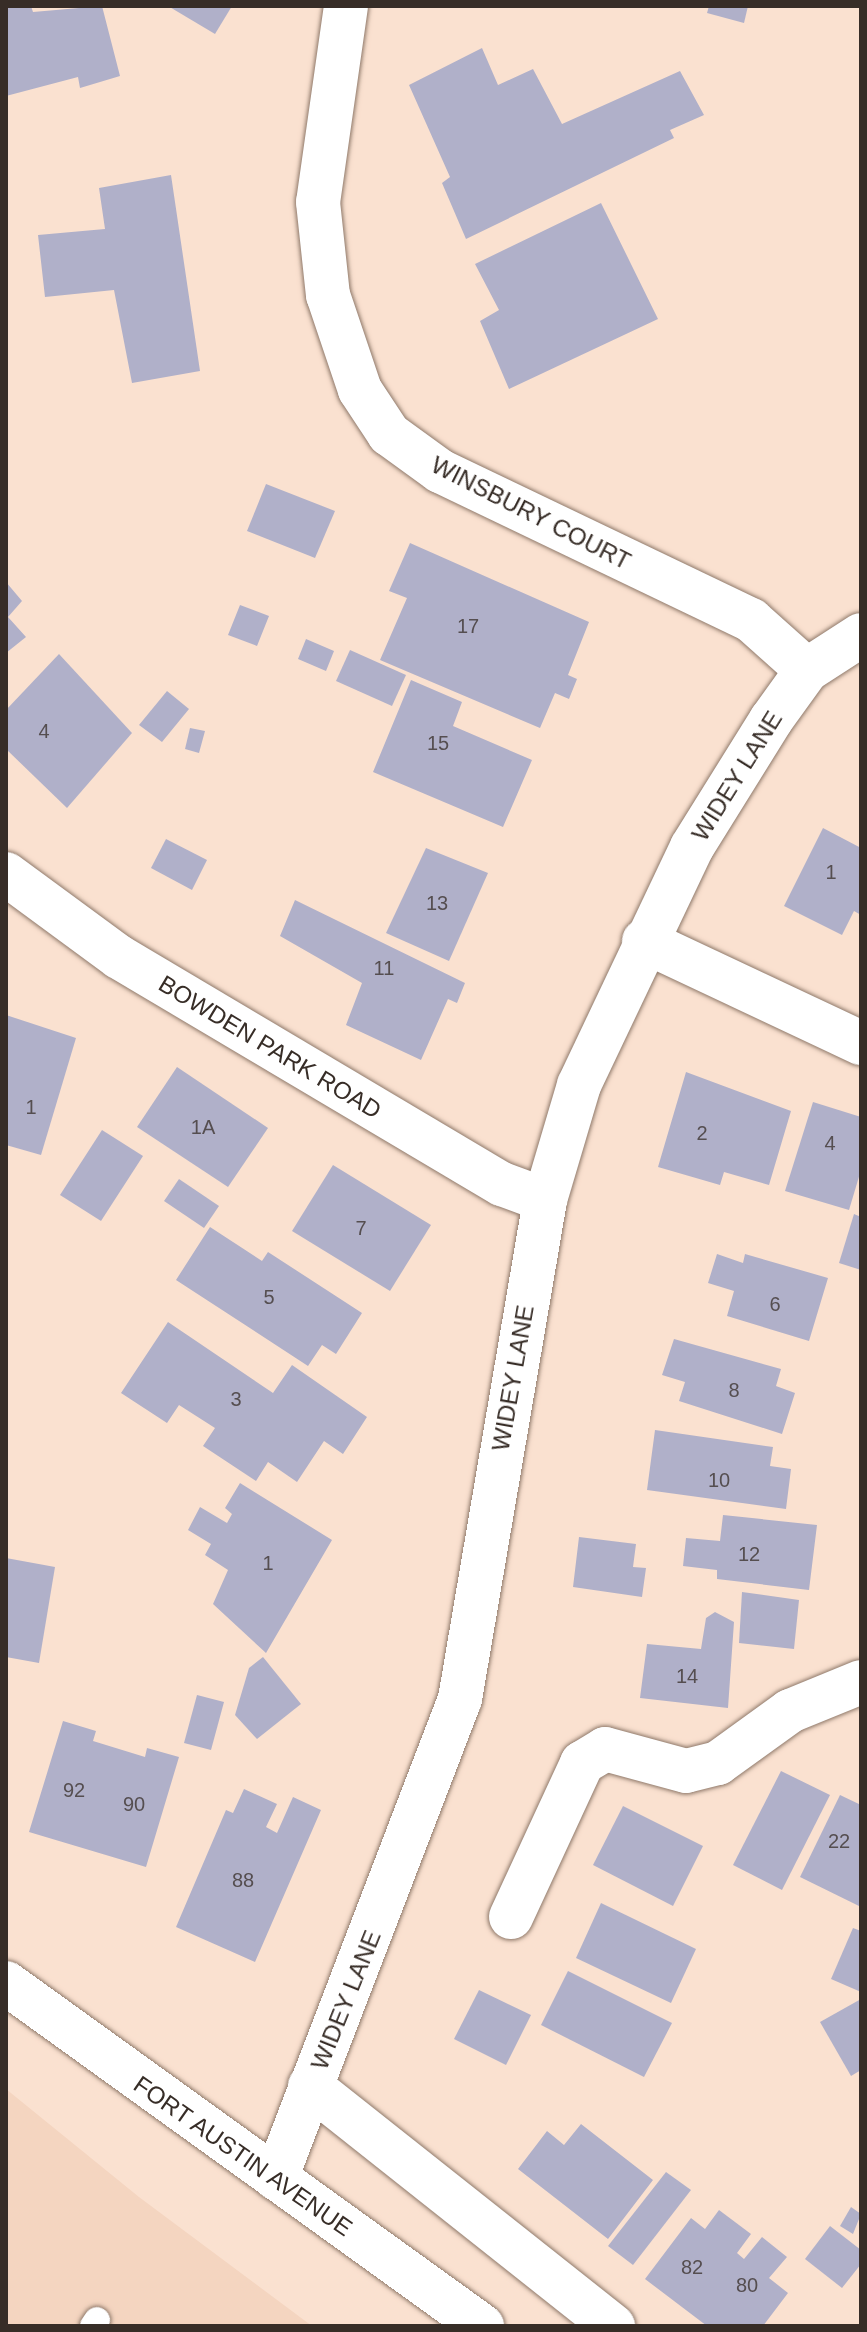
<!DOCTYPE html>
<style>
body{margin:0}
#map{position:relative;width:867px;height:2332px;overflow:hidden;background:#fae1d0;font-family:Helvetica,sans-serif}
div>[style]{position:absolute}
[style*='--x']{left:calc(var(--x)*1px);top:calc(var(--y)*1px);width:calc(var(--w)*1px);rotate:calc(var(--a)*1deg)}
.built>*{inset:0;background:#f4d5c0}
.building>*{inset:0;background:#b0b0c9}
.roads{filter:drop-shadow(0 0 2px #8f796a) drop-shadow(0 0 2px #8f796a)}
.lane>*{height:26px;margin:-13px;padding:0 13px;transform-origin:13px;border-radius:13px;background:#fff}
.street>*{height:44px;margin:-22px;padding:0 22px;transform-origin:22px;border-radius:22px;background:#fff}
.secondary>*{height:44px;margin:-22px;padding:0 22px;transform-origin:22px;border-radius:22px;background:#fff}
span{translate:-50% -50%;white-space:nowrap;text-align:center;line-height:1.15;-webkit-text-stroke:6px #fff;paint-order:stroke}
.number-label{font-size:20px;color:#554e50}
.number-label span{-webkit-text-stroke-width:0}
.street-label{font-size:24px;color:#372d27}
.frame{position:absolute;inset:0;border:8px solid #372d27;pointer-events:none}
</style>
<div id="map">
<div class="built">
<div style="clip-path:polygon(6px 2089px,139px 2197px,312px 2326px,6px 2326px)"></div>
</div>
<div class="building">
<div style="clip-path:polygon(6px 6px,31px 6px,33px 12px,102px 6px,120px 76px,80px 88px,78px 77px,6px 96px)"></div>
<div style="clip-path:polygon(168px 6px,232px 6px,215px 34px)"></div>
<div style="clip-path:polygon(709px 6px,748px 6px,744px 23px,707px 13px)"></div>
<div style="clip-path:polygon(482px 48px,498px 85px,533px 69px,562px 124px,680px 71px,704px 115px,670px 130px,674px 138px,466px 239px,442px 183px,450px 177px,409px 85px)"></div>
<div style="clip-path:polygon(171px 175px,200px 371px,132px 383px,114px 290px,45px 297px,38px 235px,105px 229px,99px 188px)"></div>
<div style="clip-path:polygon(601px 203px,658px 319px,509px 389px,480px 321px,499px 310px,475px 264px)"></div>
<div style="clip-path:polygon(266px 484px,335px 511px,315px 558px,247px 531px)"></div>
<div style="clip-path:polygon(410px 543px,589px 622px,568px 675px,577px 679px,569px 699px,555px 693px,540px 728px,380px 660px,407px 598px,389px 591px)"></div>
<div style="clip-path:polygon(6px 582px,22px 601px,8px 617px,26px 637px,6px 653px)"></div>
<div style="clip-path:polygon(240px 605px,269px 616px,257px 646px,228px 635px)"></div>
<div style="clip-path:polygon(306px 639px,334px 651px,326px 671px,298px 659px)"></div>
<div style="clip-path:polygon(350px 650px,406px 675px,392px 706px,336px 681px)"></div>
<div style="clip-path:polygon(59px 654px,132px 733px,67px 808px,6px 749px,6px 710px)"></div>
<div style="clip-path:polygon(411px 680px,462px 702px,453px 726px,532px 760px,503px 827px,373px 772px)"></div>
<div style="clip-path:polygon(167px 691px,189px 709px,162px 742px,139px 725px)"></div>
<div style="clip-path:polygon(190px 728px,205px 731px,199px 753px,185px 749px)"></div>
<div style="clip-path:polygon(823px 828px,861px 848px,861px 915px,854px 911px,842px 935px,784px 906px)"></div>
<div style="clip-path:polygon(166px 839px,207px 860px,192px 890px,151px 868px)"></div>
<div style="clip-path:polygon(426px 848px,488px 873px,449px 961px,386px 933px)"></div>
<div style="clip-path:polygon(295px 900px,465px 983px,457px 1003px,448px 999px,421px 1060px,346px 1025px,362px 983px,280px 936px)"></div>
<div style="clip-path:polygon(6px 1015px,76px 1038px,41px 1155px,6px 1145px)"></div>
<div style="clip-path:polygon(177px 1067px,268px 1128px,228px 1187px,137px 1127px)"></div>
<div style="clip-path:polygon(686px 1072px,791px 1111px,769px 1185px,724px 1172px,720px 1185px,658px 1167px)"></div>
<div style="clip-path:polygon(813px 1102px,861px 1117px,861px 1170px,849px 1210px,785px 1191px)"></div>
<div style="clip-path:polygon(102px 1130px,143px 1156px,101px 1221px,60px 1195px)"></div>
<div style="clip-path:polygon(333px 1165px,431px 1225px,390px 1291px,292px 1231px)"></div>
<div style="clip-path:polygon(179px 1179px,219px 1206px,204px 1228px,164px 1201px)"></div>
<div style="clip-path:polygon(854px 1214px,861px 1217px,861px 1270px,839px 1263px)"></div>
<div style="clip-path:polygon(210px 1227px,262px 1261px,268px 1252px,362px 1313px,336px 1354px,322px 1345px,308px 1366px,176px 1280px)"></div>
<div style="clip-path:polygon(717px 1254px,743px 1263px,745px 1254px,828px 1278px,809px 1341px,727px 1316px,734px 1291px,708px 1283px)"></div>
<div style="clip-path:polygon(168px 1322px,273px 1393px,292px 1365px,367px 1417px,343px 1454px,324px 1441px,297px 1482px,268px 1462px,256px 1481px,203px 1446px,215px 1428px,179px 1405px,167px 1423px,121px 1393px)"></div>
<div style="clip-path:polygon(674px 1339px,781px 1369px,776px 1386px,795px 1393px,782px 1434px,679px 1401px,685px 1382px,662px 1375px)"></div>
<div style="clip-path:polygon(655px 1430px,773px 1447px,770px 1466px,791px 1469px,786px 1509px,647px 1490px)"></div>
<div style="clip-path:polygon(240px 1483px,332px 1540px,266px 1653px,213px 1604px,228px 1570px,205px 1555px,211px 1544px,188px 1530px,200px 1507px,227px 1523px,232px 1514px,225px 1508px)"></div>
<div style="clip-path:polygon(723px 1515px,817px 1525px,809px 1590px,717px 1579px,717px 1570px,683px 1566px,686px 1538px,720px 1541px)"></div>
<div style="clip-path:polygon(579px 1537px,636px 1544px,633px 1567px,646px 1568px,642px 1597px,573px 1587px)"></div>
<div style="clip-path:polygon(6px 1558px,55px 1567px,39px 1663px,6px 1657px)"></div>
<div style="clip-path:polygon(742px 1592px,799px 1600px,794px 1649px,739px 1643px)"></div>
<div style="clip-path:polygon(715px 1612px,734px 1622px,728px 1708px,640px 1698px,647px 1644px,701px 1649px,706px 1618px)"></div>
<div style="clip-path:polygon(263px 1657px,301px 1704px,257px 1739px,235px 1715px,249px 1668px)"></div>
<div style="clip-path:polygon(197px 1695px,224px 1702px,211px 1750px,184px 1743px)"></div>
<div style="clip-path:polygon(63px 1721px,96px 1731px,93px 1741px,145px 1757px,147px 1748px,179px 1757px,146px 1867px,29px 1832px)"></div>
<div style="clip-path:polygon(781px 1771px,830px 1795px,782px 1890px,733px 1865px)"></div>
<div style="clip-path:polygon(244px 1789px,277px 1804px,266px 1827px,277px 1833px,293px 1797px,321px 1810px,255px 1962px,176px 1927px,226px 1810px,233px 1813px)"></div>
<div style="clip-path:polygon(840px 1795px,861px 1805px,859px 1906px,800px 1877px)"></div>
<div style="clip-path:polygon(623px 1806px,703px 1846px,673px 1906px,593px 1865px)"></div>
<div style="clip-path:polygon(601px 1903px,696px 1949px,671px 2003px,576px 1958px)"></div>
<div style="clip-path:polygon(853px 1928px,861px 1931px,861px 1992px,831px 1979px)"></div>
<div style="clip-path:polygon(568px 1971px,672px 2023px,644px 2077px,541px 2025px)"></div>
<div style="clip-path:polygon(479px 1990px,531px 2015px,506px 2065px,454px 2039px)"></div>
<div style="clip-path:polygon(861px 1999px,861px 2070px,851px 2076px,820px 2022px)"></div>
<div style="clip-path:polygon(581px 2124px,653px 2180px,608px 2239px,518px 2169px,547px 2131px,564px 2145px)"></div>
<div style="clip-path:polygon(666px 2172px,691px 2190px,633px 2265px,608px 2246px)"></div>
<div style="clip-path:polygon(851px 2207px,861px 2214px,853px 2234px,840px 2226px)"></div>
<div style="clip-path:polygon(719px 2210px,751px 2234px,737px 2253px,744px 2259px,762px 2237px,787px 2257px,769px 2278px,788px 2293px,763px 2326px,707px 2326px,645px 2279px,691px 2218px,705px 2229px)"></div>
<div style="clip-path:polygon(830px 2226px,861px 2250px,861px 2264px,842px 2288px,805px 2259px)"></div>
</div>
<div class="roads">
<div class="lane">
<div style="--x:93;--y:2326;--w:7;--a:-56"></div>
</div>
<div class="street">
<div style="--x:346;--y:6;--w:198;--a:98.1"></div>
<div style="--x:318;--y:202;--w:94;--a:83.9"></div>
<div style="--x:328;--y:295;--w:100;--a:71.4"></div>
<div style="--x:360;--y:390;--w:53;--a:56.6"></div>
<div style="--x:389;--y:434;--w:63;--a:36"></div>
<div style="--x:440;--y:471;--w:345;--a:25.6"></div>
<div style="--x:751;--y:620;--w:75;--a:41.8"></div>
<div style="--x:6;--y:874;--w:140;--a:36.3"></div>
<div style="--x:119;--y:957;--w:445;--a:30.7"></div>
<div style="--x:502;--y:1184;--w:46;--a:20.4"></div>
<div style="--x:644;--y:941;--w:240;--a:25.2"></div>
<div style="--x:511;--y:1917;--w:170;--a:-65.2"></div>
<div style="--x:582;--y:1763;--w:27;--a:-31"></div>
<div style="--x:605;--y:1749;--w:84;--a:15.2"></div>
<div style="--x:686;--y:1771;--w:33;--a:-14"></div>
<div style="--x:718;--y:1763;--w:89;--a:-35.8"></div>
<div style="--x:790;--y:1711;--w:77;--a:-22.2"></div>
<div style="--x:310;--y:2086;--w:387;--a:38.4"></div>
<div style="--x:276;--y:2178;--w:513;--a:-68.99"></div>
<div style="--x:460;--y:1699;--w:506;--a:-80.33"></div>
<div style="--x:545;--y:1200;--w:120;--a:-73.5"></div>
<div style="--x:579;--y:1085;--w:263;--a:-64.6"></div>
<div style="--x:692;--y:847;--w:150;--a:-58.1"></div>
<div style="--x:771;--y:720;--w:62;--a:-54.2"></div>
<div style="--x:807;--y:670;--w:64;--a:-32.9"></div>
</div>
<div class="secondary">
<div style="--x:6;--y:1983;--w:587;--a:35.78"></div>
</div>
</div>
<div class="number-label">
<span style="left:468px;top:626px">17</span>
<span style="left:44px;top:731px">4</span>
<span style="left:438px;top:743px">15</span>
<span style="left:831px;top:872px">1</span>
<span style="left:437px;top:903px">13</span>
<span style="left:384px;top:968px">11</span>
<span style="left:31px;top:1107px">1</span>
<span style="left:203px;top:1127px">1A</span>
<span style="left:702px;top:1133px">2</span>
<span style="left:830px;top:1143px">4</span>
<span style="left:361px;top:1228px">7</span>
<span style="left:269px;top:1297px">5</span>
<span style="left:775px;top:1304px">6</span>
<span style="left:734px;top:1390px">8</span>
<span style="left:236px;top:1399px">3</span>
<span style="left:719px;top:1480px">10</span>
<span style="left:749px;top:1554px">12</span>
<span style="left:268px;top:1563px">1</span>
<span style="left:687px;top:1676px">14</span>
<span style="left:74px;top:1790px">92</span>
<span style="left:134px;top:1804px">90</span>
<span style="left:839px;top:1841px">22</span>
<span style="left:243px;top:1880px">88</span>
<span style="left:692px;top:2267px">82</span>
<span style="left:747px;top:2285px">80</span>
</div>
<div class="street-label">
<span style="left:531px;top:513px;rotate:27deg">WINSBURY COURT</span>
<span style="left:737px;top:776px;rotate:-58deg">WIDEY LANE</span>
<span style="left:270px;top:1047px;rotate:31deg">BOWDEN PARK ROAD</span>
<span style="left:513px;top:1378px;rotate:-80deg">WIDEY LANE</span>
<span style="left:346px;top:2000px;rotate:-68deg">WIDEY LANE</span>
<span style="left:243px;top:2156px;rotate:35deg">FORT AUSTIN AVENUE</span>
</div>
<div class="frame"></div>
</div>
